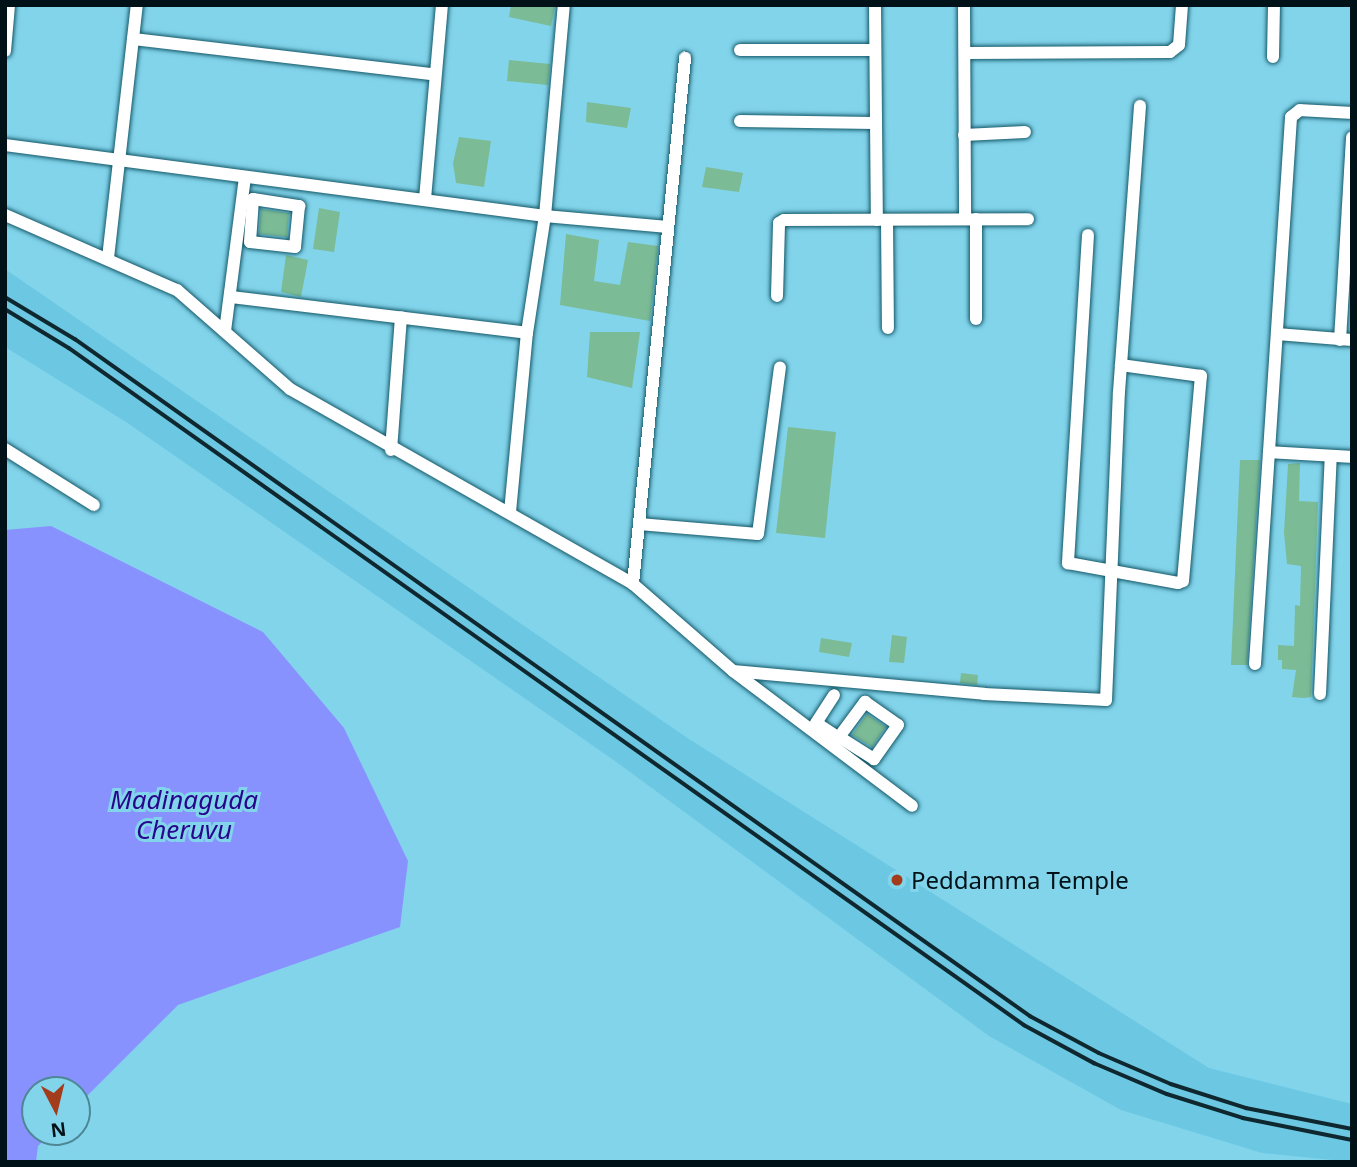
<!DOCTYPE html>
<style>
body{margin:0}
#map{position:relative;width:1357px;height:1167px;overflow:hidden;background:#82d4eb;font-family:"Noto Sans",sans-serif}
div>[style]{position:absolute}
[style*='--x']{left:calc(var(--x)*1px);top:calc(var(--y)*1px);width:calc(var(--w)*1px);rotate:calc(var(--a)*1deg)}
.built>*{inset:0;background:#6cc8e2}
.water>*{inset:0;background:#8892fe}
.building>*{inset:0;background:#7bbb95}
.roads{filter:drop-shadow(0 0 2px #145868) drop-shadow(0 0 2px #145868)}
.minor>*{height:12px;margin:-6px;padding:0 6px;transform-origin:6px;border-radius:6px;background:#fff}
.rail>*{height:3.5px;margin:-1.75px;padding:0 1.75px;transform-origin:1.75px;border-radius:1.75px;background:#0f2830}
.dots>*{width:19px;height:19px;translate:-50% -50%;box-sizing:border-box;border:4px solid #82d4eb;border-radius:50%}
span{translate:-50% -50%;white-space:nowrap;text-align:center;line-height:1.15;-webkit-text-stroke:6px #82d4eb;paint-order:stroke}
.poi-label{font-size:24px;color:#001117}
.left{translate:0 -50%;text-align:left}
.water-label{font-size:26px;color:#27068c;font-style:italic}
.frame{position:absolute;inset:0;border:7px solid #001117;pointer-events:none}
.north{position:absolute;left:21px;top:1076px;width:70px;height:70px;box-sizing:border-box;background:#82d4eb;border:2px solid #4e8696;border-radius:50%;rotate:173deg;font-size:19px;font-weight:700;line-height:28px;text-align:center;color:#001117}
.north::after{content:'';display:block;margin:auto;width:24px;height:32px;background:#a33c1a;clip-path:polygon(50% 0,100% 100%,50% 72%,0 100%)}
</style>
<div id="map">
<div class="built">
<div style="clip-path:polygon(5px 269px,689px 739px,1209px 1068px,1352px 1104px,1352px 1162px,1262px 1153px,1121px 1110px,989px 1036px,615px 761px,126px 422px,5px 347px)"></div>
</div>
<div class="water">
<div style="clip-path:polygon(51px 526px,263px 632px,344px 728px,408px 861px,400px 927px,178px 1005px,77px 1106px,77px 1090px,35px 1090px,35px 1132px,52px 1132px,38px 1146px,36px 1162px,5px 1162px,5px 530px)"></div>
</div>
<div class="building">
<div style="clip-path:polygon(511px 5px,555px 7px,551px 26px,509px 17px)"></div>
<div style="clip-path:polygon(509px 60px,550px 64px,548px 85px,507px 81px)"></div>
<div style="clip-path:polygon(587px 102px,631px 108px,627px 128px,586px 122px)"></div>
<div style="clip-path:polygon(459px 137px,491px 141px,484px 187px,456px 183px,453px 163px)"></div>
<div style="clip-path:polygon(706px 167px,743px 173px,739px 192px,702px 187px)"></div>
<div style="clip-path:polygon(319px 208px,340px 212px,334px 252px,313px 249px)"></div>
<div style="clip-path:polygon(261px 209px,289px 213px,287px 237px,259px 234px)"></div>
<div style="clip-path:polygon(566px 234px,599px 240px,594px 281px,620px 285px,628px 242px,658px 246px,650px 321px,560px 305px)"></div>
<div style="clip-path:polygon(286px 255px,308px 260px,301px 297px,281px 292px)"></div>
<div style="clip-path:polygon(590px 332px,640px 332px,632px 388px,587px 377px)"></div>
<div style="clip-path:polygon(788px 427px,836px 432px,825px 538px,776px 533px)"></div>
<div style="clip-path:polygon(1240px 460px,1260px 460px,1247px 665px,1231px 665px)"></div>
<div style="clip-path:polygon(1300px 463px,1299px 501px,1318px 502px,1311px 697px,1304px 698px,1292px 697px,1296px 670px,1282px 669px,1282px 660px,1278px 660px,1278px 645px,1294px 646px,1295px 605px,1300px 606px,1301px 566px,1287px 564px,1284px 533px,1288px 464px)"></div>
<div style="clip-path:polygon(892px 635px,907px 637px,904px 663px,889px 662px)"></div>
<div style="clip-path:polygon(821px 638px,852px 643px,849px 657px,819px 652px)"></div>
<div style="clip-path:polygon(961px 673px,978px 675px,977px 685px,960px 683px)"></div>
<div style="clip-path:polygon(867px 714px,886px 727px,872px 747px,852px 735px)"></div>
</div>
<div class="roads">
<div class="minor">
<div style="--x:875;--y:5;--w:215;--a:89.5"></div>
<div style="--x:964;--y:5;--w:214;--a:89.7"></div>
<div style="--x:133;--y:39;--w:302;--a:6.7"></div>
<div style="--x:740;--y:50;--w:134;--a:0"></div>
<div style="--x:5;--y:51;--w:46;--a:-85"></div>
<div style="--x:965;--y:53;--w:205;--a:-0.3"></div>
<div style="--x:1170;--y:52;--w:11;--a:-38"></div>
<div style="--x:1179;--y:45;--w:40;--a:-85.7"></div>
<div style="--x:1273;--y:57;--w:52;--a:-88.9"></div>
<div style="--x:740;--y:121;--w:134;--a:0.9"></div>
<div style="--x:964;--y:135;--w:61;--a:-2.8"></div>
<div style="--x:5;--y:145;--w:545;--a:7.49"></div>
<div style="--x:545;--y:216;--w:123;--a:5.1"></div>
<div style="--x:253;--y:199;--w:47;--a:8.7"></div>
<div style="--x:299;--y:206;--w:41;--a:95.6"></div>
<div style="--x:295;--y:247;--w:45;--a:-173.7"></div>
<div style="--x:250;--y:242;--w:43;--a:-86"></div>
<div style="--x:425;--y:199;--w:195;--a:-85"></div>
<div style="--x:5;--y:215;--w:188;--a:23.6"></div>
<div style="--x:177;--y:290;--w:150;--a:41.2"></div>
<div style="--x:290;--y:389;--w:395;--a:29.6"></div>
<div style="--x:633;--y:584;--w:133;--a:41"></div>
<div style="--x:733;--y:671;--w:224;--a:37"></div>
<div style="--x:976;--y:219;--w:100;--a:90"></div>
<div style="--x:887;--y:220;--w:108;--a:89.5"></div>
<div style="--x:1088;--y:235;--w:329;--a:93.5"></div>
<div style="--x:1068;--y:563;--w:112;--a:10.3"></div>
<div style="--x:1178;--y:583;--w:5;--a:-22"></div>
<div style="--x:1183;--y:581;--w:206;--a:-85"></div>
<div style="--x:1201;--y:376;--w:81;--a:-172.2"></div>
<div style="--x:108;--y:258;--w:255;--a:-83.5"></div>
<div style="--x:777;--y:296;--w:73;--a:-88.4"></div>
<div style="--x:779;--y:223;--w:6;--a:-31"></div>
<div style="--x:784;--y:220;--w:244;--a:-0.2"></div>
<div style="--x:231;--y:297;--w:298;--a:6.9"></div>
<div style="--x:225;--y:331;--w:155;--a:-82.6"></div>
<div style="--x:1277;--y:334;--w:75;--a:4.6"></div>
<div style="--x:1340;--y:340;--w:203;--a:-86.6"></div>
<div style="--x:5;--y:449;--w:105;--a:32.2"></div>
<div style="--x:391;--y:450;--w:133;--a:-85.7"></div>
<div style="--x:1269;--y:452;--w:83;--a:3.4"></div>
<div style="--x:510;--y:512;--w:180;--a:-84.6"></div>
<div style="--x:527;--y:333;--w:118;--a:-81.3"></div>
<div style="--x:545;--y:216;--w:212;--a:-84.9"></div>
<div style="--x:639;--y:524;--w:119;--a:4.8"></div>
<div style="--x:758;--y:534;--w:168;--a:-82.5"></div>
<div style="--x:633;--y:584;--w:529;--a:-84.35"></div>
<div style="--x:1255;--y:664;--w:548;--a:-86.23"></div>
<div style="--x:1291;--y:117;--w:11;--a:-38"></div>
<div style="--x:1300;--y:110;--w:52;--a:3.3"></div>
<div style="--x:733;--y:671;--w:252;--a:5.2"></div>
<div style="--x:984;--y:694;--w:122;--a:2.8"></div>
<div style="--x:1106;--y:700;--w:308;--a:-87.6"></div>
<div style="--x:1119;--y:392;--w:287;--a:-85.8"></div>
<div style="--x:1320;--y:694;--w:238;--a:-87.4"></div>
<div style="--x:865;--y:702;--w:40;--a:34.9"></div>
<div style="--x:898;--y:725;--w:42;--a:125.2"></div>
<div style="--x:874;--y:759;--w:41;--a:-147.8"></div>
<div style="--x:839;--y:737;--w:44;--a:-53.4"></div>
<div style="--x:833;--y:734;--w:20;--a:-147"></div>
<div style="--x:816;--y:723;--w:33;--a:-57"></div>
</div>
</div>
<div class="rail">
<div style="--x:5;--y:297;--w:82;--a:31"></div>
<div style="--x:75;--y:339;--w:1171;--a:35.33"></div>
<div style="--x:1030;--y:1016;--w:78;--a:28.2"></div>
<div style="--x:1099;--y:1053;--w:78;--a:23.3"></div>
<div style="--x:1171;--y:1084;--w:79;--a:17.7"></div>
<div style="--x:1246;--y:1108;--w:108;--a:11.2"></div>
<div style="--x:5;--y:309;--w:75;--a:31.4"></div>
<div style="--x:69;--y:348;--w:1171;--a:35.33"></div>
<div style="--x:1024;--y:1025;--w:80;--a:28.5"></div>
<div style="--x:1094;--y:1063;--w:79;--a:23"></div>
<div style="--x:1167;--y:1094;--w:80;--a:17.5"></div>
<div style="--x:1243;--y:1118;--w:111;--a:11.4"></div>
</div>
<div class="dots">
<div style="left:897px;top:880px;background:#a33c1a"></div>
</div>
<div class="poi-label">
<span class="left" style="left:911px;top:880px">Peddamma Temple</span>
</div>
<div class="water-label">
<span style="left:184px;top:815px">Madinaguda<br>Cheruvu</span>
</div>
<div class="frame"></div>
<div class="north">N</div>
</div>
